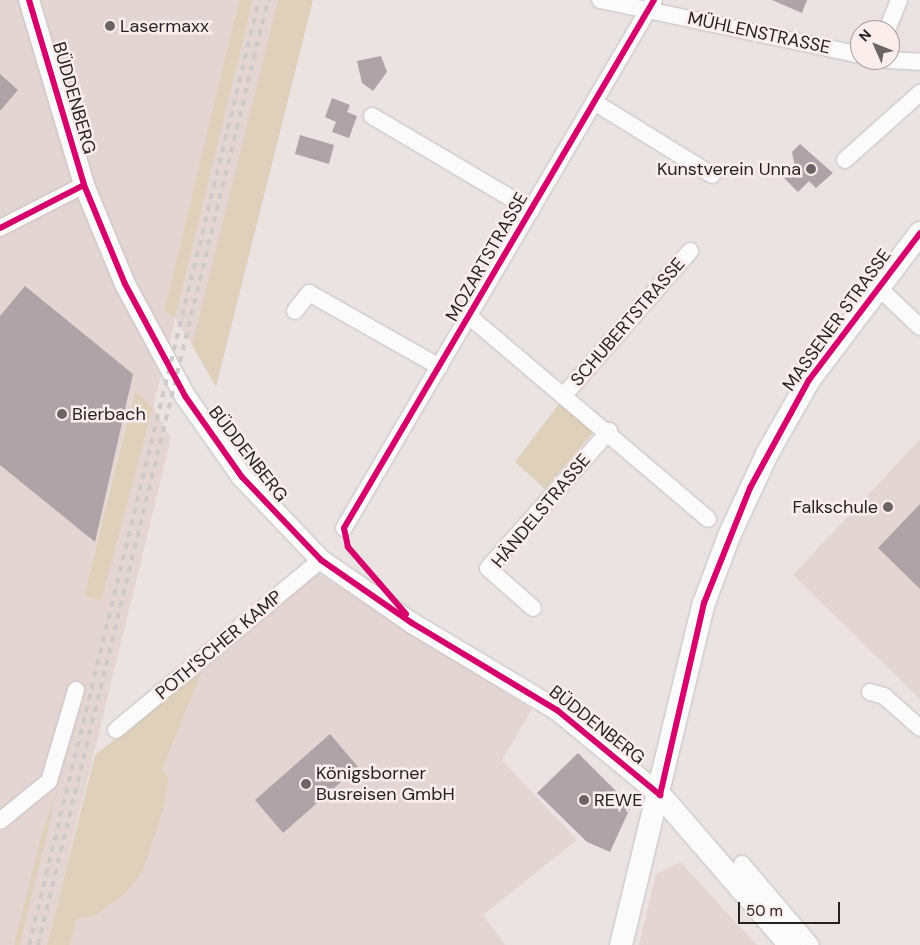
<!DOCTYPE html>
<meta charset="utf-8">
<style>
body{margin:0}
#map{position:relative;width:920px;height:945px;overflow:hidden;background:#eae3e2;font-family:"DM Sans",sans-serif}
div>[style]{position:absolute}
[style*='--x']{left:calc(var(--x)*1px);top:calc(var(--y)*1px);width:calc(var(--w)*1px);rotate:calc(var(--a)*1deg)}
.built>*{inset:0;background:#e4d5d3}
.green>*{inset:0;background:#ded0ba}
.building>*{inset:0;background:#b0a3a7}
.roads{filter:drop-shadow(0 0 1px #c6c0c0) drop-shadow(0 0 1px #c6c0c0)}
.minor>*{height:16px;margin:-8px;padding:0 8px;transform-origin:8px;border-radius:8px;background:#fcfbfb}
.tertiary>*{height:20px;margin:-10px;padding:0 10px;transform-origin:10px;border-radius:10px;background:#fcfbfb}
.secondary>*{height:22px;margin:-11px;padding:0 11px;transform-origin:11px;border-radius:11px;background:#fcfbfb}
.rail>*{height:4px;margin-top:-2px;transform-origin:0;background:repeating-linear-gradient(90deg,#cdcaca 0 6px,transparent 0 12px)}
.cycleway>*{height:6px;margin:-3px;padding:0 3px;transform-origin:3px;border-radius:3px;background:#d6006c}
.dots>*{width:14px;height:14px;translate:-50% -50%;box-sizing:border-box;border:2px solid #fbedec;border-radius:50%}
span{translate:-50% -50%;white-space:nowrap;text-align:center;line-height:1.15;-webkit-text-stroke:5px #fbedec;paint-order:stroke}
.poi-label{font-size:18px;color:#272222}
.left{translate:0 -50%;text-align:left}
.right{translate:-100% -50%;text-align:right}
.street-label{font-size:18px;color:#272222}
.north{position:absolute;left:850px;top:20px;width:50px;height:50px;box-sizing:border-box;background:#fbedec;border:1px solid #a69c9b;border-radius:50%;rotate:314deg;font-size:14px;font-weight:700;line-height:20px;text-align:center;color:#272222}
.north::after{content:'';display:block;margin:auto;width:18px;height:22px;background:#6b6665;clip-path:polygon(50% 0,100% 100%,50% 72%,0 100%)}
.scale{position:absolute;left:738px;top:902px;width:102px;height:22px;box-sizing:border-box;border:2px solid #272222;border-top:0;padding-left:6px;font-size:15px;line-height:18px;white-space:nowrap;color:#272222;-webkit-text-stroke:4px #fbedec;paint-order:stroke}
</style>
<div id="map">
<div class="built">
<div style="clip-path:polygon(evenodd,0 0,239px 0,164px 311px,175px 318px,253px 0,278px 0,192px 345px,175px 319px,153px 407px,171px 438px,47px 945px,20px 945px,56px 794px,41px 836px,14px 945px,0 945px,0 0,134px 391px,153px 408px,100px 601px,84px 594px,134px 391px)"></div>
<div style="clip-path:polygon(920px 439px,920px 699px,793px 575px)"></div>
<div style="clip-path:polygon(318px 573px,532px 709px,502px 760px,577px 840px,483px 915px,505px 945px,70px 945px,76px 919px,94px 916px,143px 871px,163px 811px,169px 778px,162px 770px,202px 671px)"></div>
<div style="clip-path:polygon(680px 862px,757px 945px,639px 945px,656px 874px)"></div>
</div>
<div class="green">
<div style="clip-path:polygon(239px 0,253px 0,175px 318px,164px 311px)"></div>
<div style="clip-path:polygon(278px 0,313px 0,216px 387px,192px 345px)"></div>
<div style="clip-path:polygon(135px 390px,153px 407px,101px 601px,84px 595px)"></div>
<div style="clip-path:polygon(562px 400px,591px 424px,592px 434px,545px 489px,515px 462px)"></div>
<div style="clip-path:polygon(202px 671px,162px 770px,169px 778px,163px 811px,143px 871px,126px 893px,94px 916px,77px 919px,70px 945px,47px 945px,95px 755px)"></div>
<div style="clip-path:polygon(58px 788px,20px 945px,14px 945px,41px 836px)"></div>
</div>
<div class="building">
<div style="clip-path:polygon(772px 0,807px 0,802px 13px)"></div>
<div style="clip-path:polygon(381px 56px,387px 72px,373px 91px,362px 83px,357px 61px)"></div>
<div style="clip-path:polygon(0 74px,18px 90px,0 111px)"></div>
<div style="clip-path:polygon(332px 98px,350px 105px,347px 112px,357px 116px,349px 138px,332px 132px,336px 122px,325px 117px)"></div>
<div style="clip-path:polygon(300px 135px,334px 145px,329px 164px,295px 154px)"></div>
<div style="clip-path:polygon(800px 144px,833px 173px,816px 188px,809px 181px,798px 192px,784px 178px,795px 167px,792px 152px)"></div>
<div style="clip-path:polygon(25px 286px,133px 374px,95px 542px,0 465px,0 316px)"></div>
<div style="clip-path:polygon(920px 504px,920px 589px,878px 548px)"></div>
<div style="clip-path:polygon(330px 734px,358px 767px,283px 833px,255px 800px)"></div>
<div style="clip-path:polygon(578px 753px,631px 806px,610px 852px,587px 842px,537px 793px)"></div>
</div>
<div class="roads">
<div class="minor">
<div style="--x:600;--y:0;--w:266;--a:11.9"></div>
<div style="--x:887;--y:30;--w:32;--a:-68"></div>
<div style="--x:887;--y:60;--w:33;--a:3"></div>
<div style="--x:594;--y:102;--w:139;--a:31.7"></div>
<div style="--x:372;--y:116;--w:185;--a:30.6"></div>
<div style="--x:845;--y:160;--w:101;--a:-41.8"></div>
<div style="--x:0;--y:228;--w:94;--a:-27.1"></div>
<div style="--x:877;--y:286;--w:59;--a:43.6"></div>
<div style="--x:295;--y:311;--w:23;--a:-52"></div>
<div style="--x:309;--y:293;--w:150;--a:29.5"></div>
<div style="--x:470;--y:317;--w:312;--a:40.3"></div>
<div style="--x:565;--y:394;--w:190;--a:-48.8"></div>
<div style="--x:344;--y:528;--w:612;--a:-59.58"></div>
<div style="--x:533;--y:608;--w:60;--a:-138.4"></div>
<div style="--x:488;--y:568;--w:183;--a:-48.5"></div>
<div style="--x:870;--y:692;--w:15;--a:16"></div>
<div style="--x:884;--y:696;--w:48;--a:41.6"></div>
<div style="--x:116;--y:730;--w:266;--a:-39.7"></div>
<div style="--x:0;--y:821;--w:63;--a:-39.2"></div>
<div style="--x:49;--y:781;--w:95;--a:-73.5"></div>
<div style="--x:742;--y:864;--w:106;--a:49.6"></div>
</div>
<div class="tertiary">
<div style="--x:29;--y:0;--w:193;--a:73.4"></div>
<div style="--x:84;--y:185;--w:107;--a:67.5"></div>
<div style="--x:125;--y:284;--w:127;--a:61.8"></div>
<div style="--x:185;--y:396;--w:99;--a:54.9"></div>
<div style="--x:242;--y:477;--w:115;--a:46.4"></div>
<div style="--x:321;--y:560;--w:111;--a:34.7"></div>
<div style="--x:412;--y:623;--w:169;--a:31"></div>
<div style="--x:557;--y:710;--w:134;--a:39.5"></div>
</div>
<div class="secondary">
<div style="--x:660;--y:795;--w:198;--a:49.1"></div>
<div style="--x:621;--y:945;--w:352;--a:-76.4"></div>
<div style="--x:704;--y:603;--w:72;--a:-69.5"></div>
<div style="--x:729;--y:536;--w:90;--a:-65.1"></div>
<div style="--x:767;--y:454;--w:85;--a:-60.4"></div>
<div style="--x:809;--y:380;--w:184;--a:-52.9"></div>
</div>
</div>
<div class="rail">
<div style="--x:29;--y:945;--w:973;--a:-76.32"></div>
<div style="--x:38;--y:945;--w:973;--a:-76.32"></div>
</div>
<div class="cycleway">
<div style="--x:29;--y:0;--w:193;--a:73.4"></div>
<div style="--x:84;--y:185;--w:107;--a:67.5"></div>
<div style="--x:125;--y:284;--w:127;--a:61.8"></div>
<div style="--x:185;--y:396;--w:99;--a:54.9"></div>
<div style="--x:242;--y:477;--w:115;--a:46.4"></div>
<div style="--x:321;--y:560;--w:111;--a:34.7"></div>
<div style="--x:412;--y:623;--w:169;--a:31"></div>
<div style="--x:557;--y:710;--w:134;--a:39.5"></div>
<div style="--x:0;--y:228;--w:94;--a:-27.1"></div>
<div style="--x:406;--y:614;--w:89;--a:-130.9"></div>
<div style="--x:348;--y:547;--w:19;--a:-102"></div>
<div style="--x:344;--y:528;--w:612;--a:-59.58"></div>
<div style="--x:660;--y:795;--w:197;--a:-77.1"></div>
<div style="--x:704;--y:603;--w:124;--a:-68.2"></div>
<div style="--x:750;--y:488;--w:123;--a:-61.4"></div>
<div style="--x:809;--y:380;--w:184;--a:-52.9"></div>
</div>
<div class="dots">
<div style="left:110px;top:26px;background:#6b6665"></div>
<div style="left:811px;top:169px;background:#6b6665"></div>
<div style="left:62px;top:414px;background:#6b6665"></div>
<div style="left:888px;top:507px;background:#6b6665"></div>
<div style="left:306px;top:784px;background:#6b6665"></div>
<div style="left:584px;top:800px;background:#6b6665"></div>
</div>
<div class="poi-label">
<span class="left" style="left:120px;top:26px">Lasermaxx</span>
<span class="right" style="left:801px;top:169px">Kunstverein Unna</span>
<span class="left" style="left:72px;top:414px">Bierbach</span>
<span class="right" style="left:878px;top:507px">Falkschule</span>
<span class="left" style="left:316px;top:784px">Königsborner<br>Busreisen GmbH</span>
<span class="left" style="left:594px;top:800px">REWE</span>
</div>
<div class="street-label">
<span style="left:759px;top:33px;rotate:12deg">MÜHLENSTRASSE</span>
<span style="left:74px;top:98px;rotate:74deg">BÜDDENBERG</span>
<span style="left:487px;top:257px;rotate:-60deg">MOZARTSTRASSE</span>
<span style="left:837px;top:320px;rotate:-54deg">MASSENER STRASSE</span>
<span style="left:628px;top:322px;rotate:-49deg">SCHUBERTSTRASSE</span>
<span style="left:248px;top:454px;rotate:52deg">BÜDDENBERG</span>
<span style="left:541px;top:511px;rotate:-50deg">HÄNDELSTRASSE</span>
<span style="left:219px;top:645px;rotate:-40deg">POTH'SCHER KAMP</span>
<span style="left:597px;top:725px;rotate:38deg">BÜDDENBERG</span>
</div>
<div class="north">N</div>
<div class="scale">50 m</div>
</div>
